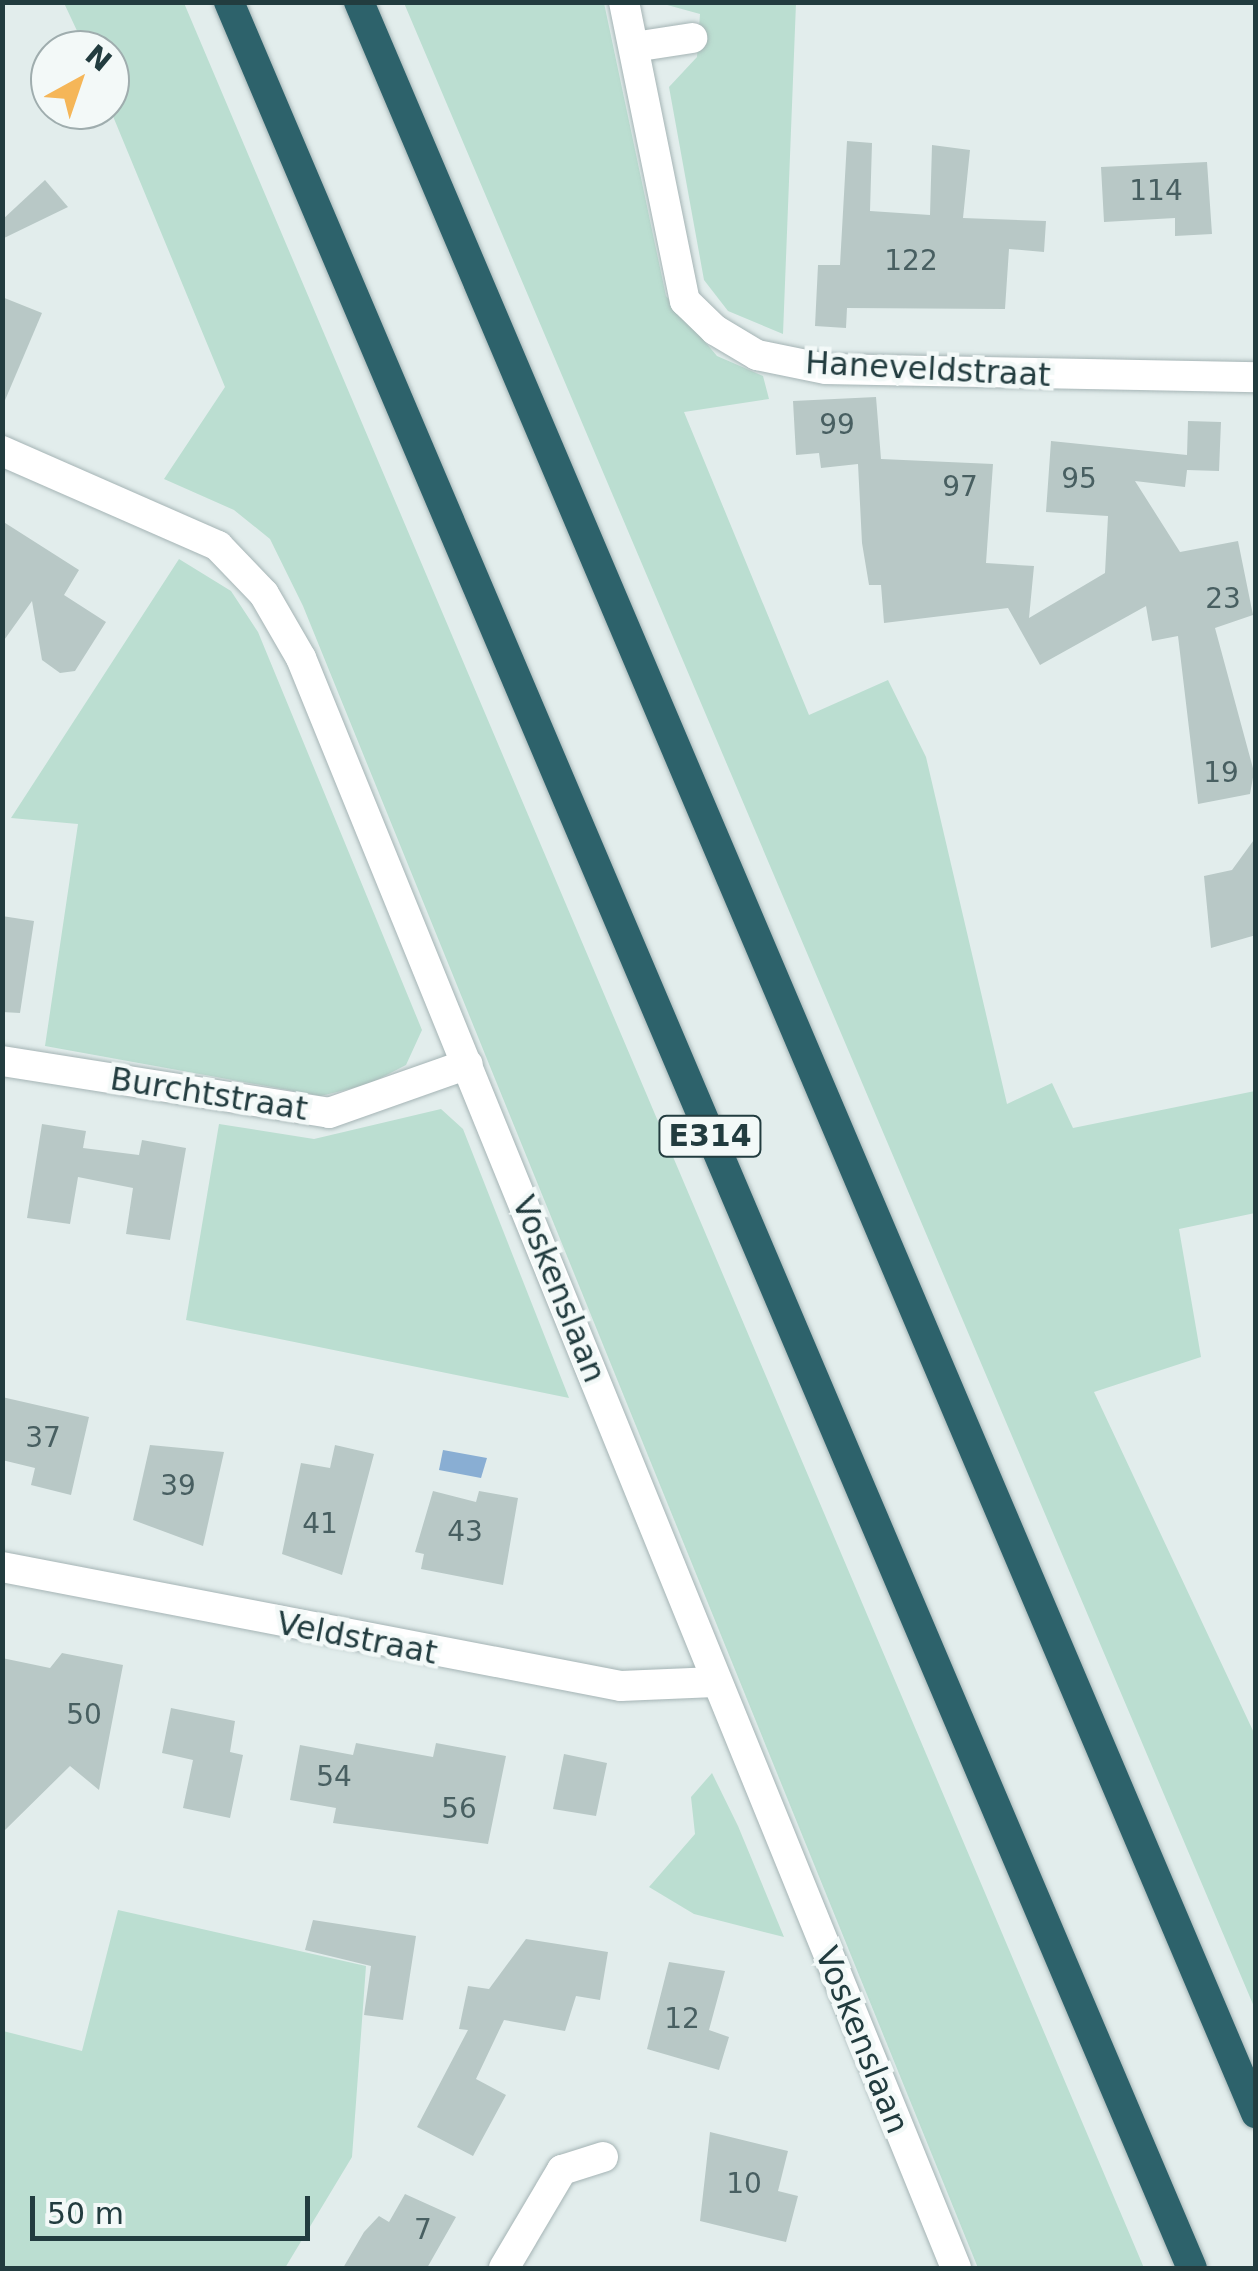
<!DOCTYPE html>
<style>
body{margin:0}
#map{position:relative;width:1258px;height:2271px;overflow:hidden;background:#e2edec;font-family:"DejaVu Sans",sans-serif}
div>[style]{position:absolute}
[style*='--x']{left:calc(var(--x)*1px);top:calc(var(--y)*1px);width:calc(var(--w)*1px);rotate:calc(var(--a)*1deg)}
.green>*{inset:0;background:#bbded1}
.water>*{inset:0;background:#89aed3}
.building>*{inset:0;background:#b8c8c6}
.roads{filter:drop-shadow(0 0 2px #a5b4b5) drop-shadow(0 0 2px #a5b4b5)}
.minor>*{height:30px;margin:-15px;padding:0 15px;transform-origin:15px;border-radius:15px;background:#fff}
.motorway>*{height:30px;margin:-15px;padding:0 15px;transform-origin:15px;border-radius:15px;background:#2d626b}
span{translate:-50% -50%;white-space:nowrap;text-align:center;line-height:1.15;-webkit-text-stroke:9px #f3f9f8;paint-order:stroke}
.number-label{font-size:28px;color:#485f61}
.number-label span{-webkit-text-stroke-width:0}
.shield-label span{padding:2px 8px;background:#f3f9f8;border:2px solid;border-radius:8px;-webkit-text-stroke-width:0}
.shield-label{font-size:30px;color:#223c3f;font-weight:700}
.street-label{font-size:32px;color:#223c3f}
.frame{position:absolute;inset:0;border:5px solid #223c3f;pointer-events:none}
.north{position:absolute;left:30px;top:30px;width:100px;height:100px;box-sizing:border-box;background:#f3f9f8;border:2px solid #9fadae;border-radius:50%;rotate:40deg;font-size:28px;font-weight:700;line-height:40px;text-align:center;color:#223c3f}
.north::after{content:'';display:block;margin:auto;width:35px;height:45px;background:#f5b658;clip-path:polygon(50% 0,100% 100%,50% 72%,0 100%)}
.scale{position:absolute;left:30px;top:2196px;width:280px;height:45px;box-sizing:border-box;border:5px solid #223c3f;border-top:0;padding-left:12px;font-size:30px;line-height:35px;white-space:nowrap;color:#223c3f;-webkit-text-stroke:8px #f3f9f8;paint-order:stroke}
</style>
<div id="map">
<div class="green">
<div style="clip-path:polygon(64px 3px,184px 3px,1144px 2268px,978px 2268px,303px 606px,270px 539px,234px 510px,164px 479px,225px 387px,110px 109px,110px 50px,86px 50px)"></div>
<div style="clip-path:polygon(404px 3px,604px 3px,666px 296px,717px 356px,763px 376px,769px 399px,684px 412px,809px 715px,888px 680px,926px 757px,1007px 1104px,1052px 1083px,1073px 1128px,1255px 1091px,1255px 1213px,1179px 1229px,1201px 1357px,1094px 1392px,1255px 1735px,1255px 2009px)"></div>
<div style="clip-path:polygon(660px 3px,796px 3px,783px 334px,728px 311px,704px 280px,669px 87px,697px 57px,700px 14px)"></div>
<div style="clip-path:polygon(179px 559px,231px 591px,258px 632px,422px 1030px,406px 1065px,369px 1084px,321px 1096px,45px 1046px,78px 824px,11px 818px)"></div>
<div style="clip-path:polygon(441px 1109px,463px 1129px,569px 1398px,186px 1320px,219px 1124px,314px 1139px)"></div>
<div style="clip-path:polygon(712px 1773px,738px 1826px,784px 1937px,694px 1914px,649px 1887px,695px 1834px,691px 1797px)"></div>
<div style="clip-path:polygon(118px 1910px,366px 1966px,352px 2157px,285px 2268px,3px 2268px,3px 2031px,82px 2051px)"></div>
</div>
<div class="water">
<div style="clip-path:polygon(443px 1450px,487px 1458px,481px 1478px,439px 1470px)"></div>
</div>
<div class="building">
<div style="clip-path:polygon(847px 141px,872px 143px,870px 211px,930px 215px,932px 145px,970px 150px,963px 218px,1046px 221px,1044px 252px,1009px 249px,1005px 309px,847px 308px,846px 328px,815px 326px,818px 265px,840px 265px)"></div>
<div style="clip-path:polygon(1207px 162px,1212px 234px,1175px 236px,1175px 218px,1104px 222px,1101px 167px)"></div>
<div style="clip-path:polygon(45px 180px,68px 207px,2px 239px,2px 220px)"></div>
<div style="clip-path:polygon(2px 297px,42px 313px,3px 405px,2px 405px)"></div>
<div style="clip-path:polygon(876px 397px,881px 459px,993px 464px,986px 563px,1034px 566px,1029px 618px,1105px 573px,1108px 516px,1046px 512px,1051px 441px,1187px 455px,1188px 421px,1221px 422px,1219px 471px,1187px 470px,1185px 487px,1135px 481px,1180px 552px,1238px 541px,1253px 615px,1215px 628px,1254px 772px,1250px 794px,1198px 804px,1178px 636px,1152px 641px,1146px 606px,1040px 665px,1008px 608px,884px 623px,881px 585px,869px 585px,862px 543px,858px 464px,821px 468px,819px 453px,796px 455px,793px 401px)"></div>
<div style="clip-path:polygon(2px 521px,79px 570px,64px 595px,106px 622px,75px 671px,60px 673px,42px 660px,32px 601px,2px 643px)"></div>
<div style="clip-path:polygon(1256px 837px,1256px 935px,1211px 948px,1204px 876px,1232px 870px)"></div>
<div style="clip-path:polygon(2px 916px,34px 921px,20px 1013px,2px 1012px)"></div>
<div style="clip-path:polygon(42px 1124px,86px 1131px,83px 1148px,139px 1155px,142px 1140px,186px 1148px,170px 1240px,126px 1234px,133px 1188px,78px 1177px,70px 1224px,27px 1218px)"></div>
<div style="clip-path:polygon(2px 1397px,89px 1417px,71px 1495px,31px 1485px,35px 1468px,2px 1460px)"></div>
<div style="clip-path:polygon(150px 1445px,224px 1452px,203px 1546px,133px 1520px)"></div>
<div style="clip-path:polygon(335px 1445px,374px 1454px,342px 1575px,282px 1554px,301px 1463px,330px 1468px)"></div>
<div style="clip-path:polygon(433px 1491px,476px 1502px,479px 1491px,518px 1498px,503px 1585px,421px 1569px,424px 1554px,415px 1552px)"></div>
<div style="clip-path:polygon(62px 1653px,123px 1665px,99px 1790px,70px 1766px,2px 1833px,2px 1658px,50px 1668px)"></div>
<div style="clip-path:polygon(171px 1708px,235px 1721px,230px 1752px,243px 1755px,230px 1818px,183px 1808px,193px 1760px,162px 1753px)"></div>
<div style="clip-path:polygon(356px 1743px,433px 1757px,436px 1743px,506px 1756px,488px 1844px,333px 1823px,336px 1808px,290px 1800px,300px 1745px,353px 1755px)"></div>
<div style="clip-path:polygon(564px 1754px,607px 1763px,596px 1816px,553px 1809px)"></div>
<div style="clip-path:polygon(313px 1920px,416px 1936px,403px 2020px,364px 2015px,371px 1966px,305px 1950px)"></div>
<div style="clip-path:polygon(526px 1939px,608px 1952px,600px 2000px,576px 1996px,565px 2031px,504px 2020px,476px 2079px,506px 2095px,473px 2156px,417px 2127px,468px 2030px,459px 2029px,468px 1986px,489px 1989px)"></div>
<div style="clip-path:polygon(669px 1962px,725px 1971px,709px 2030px,729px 2037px,719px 2070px,647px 2049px)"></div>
<div style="clip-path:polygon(710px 2132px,788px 2151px,778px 2191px,798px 2196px,786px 2242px,700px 2221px)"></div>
<div style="clip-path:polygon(405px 2194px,456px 2217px,427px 2268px,343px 2268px,364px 2232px,379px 2216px,389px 2222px)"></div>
</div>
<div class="roads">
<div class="minor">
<div style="--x:624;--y:2;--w:305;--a:78.5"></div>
<div style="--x:685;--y:301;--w:42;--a:44"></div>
<div style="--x:715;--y:330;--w:49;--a:30.8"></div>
<div style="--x:757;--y:355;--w:70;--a:11.5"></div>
<div style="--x:826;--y:369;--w:430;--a:1.1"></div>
<div style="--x:634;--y:47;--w:59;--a:-8.8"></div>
<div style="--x:2;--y:451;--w:236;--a:23.7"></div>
<div style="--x:218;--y:546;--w:66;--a:46.2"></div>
<div style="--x:264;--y:594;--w:74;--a:60"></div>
<div style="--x:301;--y:658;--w:1738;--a:67.86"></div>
<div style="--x:2;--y:1061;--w:331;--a:9"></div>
<div style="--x:329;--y:1113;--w:147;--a:-19.4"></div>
<div style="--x:2;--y:1567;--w:630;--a:10.88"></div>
<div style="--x:621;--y:1686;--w:94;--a:-2.4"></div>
<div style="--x:504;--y:2268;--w:114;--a:-59.4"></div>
<div style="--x:562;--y:2170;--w:43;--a:-17.6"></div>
</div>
<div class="motorway">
<div style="--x:229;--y:2;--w:2462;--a:66.98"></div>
<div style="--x:359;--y:2;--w:2294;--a:66.98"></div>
</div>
</div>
<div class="number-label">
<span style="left:1156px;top:191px">114</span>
<span style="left:911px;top:261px">122</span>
<span style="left:837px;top:425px">99</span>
<span style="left:1079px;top:479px">95</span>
<span style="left:960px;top:487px">97</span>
<span style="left:1223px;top:599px">23</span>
<span style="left:1221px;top:773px">19</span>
<span style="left:43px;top:1438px">37</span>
<span style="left:178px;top:1486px">39</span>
<span style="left:320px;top:1524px">41</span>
<span style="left:465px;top:1532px">43</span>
<span style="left:84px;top:1715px">50</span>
<span style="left:334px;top:1777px">54</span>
<span style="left:459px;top:1809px">56</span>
<span style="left:682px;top:2019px">12</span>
<span style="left:744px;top:2184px">10</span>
<span style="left:423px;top:2230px">7</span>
</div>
<div class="shield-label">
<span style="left:710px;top:1136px">E314</span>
</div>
<div class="street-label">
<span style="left:928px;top:369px;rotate:3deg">Haneveldstraat</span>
<span style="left:209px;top:1094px;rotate:9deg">Burchtstraat</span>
<span style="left:559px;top:1289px;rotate:68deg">Voskenslaan</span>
<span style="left:357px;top:1638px;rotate:11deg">Veldstraat</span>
<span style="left:862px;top:2040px;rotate:68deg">Voskenslaan</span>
</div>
<div class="frame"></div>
<div class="north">N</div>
<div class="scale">50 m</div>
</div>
